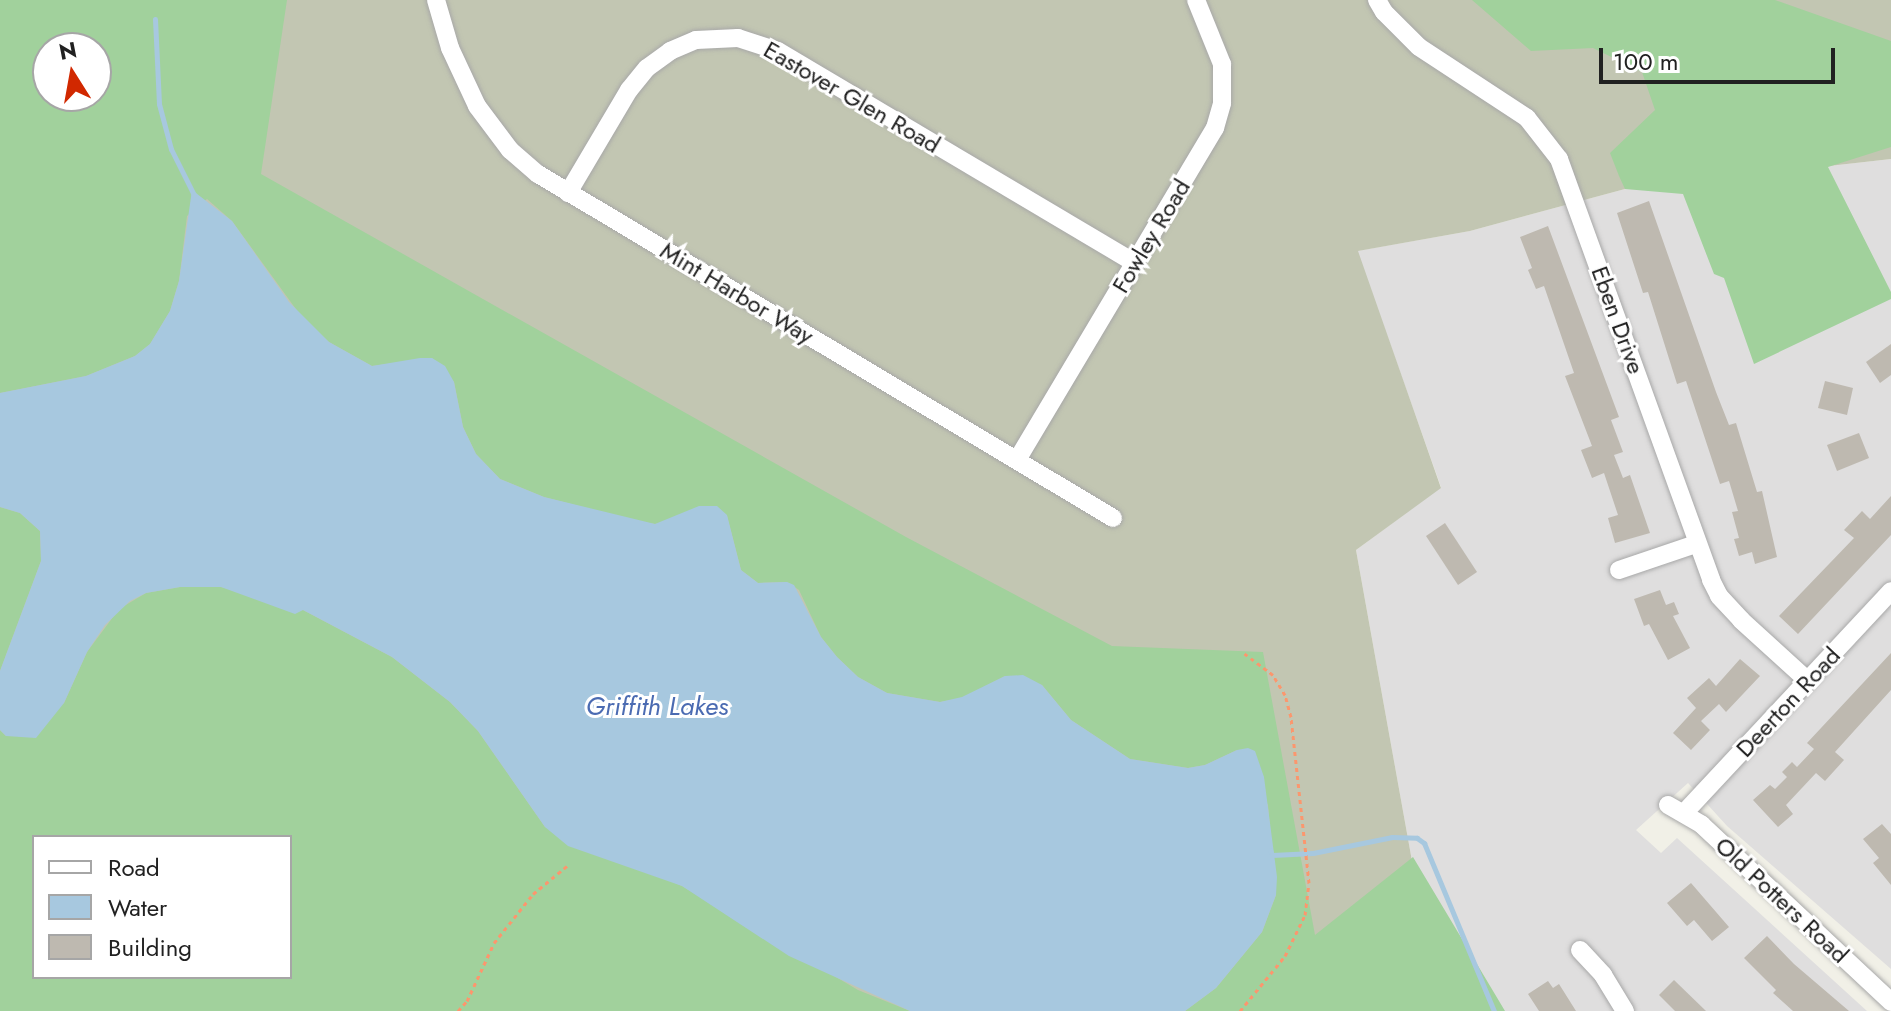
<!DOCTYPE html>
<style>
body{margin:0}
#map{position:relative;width:1891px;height:1011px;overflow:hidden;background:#f1f0e7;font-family:Jost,sans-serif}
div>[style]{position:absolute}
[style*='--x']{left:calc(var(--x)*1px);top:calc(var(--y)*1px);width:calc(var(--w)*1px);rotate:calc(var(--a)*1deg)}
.residential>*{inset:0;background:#dfdede}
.construction>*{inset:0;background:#c2c6b2}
.forest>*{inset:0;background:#a1d19c}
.water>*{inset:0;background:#a7c8df}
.stream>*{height:5px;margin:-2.5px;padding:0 2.5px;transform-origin:2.5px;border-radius:2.5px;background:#a7c8df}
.building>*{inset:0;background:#beb9b0}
.path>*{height:3px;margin-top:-1.5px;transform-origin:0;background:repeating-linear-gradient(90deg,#fb976e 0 4px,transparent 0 8px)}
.roads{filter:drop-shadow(0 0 2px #a8a8a8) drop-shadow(0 0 2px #a8a8a8)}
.minor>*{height:18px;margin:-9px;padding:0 9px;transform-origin:9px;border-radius:9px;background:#fff}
span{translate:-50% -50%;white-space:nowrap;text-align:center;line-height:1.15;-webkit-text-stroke:6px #fff;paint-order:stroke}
.street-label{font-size:24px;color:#212121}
.water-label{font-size:26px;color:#4b6bb2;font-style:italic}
.legend{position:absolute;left:32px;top:835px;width:260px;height:144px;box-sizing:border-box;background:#fff;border:2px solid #a6a6a6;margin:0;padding:10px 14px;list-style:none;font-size:24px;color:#212121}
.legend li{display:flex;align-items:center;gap:16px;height:40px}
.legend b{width:40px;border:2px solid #a6a6a6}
.north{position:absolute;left:32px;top:32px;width:80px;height:80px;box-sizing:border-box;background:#fff;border:2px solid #a6a6a6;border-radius:50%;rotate:349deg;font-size:22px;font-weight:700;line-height:32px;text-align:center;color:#212121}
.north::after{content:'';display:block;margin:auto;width:28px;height:36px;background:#d12800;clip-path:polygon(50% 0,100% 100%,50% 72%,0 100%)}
.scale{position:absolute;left:1599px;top:48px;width:236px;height:36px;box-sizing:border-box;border:4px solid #212121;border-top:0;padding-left:10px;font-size:24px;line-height:28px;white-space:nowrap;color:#212121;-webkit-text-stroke:6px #fff;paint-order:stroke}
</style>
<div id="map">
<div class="residential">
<div style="clip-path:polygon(1891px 159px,1891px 969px,1727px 826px,1688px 783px,1636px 830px,1661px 853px,1677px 838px,1867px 1011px,1439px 1011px,1356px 550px,1441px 487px,1357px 251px,1470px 231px,1625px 189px)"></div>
</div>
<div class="construction">
<div style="clip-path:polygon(evenodd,0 0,1891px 0,1891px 159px,1625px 189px,1470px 231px,1358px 251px,1441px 488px,1356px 550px,1439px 1011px,0 1011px,0 0,48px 48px,96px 48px,96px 96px,48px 96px,48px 48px,0 0,34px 837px,290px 837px,290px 977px,34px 977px,34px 837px)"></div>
</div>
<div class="forest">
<div style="clip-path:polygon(evenodd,0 0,287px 0,261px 174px,906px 537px,1112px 646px,1263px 652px,1315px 935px,1413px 857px,1505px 1011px,1185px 1011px,1216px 988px,1262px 932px,1276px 895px,1268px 805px,1237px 750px,1205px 765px,1188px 768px,1130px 759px,1071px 720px,1042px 685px,1005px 676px,962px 698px,940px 702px,887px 693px,858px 677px,837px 657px,821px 637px,799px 590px,787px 582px,758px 583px,741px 570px,727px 516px,655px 524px,637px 521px,544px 497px,500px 479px,476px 454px,463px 427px,454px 382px,432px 358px,372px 366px,329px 342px,306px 323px,232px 221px,207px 199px,187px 216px,179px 281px,170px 311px,150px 344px,135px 356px,86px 376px,0 393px,0 0,48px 48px,96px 48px,96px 96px,48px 96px,48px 48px)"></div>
<div style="clip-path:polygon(1472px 0,1775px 0,1891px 41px,1891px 147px,1828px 167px,1891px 292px,1891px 299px,1754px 364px,1724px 278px,1714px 274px,1683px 194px,1625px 189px,1619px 176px,1610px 153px,1655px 110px,1642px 72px,1593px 48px,1531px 51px)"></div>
<div style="clip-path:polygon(0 507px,20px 513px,40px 531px,41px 561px,0 671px)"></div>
<div style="clip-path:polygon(evenodd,180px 587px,221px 587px,303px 610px,392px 657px,450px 702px,478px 731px,545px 827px,682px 886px,858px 990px,910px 1011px,0 1011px,0 730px,6px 736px,64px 703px,87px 652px,119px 609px,146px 593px,180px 587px,34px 837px,290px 837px,290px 977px,34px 977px,34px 837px)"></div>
</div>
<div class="water">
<div style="clip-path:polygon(192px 190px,232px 221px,289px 302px,329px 342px,372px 366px,420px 358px,432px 358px,445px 366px,454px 382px,463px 427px,476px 454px,500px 479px,544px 497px,655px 524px,699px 506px,717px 506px,727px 515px,741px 570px,758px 583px,787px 582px,794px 585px,821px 637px,837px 657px,858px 677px,887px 693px,940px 702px,962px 697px,1005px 676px,1023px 675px,1042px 685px,1071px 720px,1130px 759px,1188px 768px,1205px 765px,1237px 750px,1248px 748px,1255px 751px,1264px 777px,1277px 877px,1276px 895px,1262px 932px,1216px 988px,1185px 1011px,910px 1011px,789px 956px,682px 886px,568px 846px,545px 827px,478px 731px,450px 702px,392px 657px,303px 610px,295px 614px,221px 587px,180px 587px,146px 593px,130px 601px,105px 625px,87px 652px,64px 703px,36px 738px,6px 736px,0 730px,0 671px,41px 561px,40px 531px,20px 513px,0 507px,0 393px,86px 376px,135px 356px,150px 344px,170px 311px,179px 281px)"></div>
</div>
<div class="stream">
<div style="--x:155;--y:19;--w:85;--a:87.3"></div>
<div style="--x:159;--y:104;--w:47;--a:75.1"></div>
<div style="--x:171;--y:149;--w:51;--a:63.4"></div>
<div style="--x:1270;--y:850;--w:5;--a:68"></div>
<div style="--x:1272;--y:855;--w:41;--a:-2.8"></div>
<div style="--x:1313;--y:853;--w:81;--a:-11.4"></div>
<div style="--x:1392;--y:837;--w:25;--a:2"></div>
<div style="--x:1417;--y:838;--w:9;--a:36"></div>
<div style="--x:1424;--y:843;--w:182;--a:67.4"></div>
</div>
<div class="building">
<div style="clip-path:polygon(1649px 201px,1716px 392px,1729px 425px,1736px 423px,1757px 492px,1762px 491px,1777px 557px,1755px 564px,1752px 552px,1739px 556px,1734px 539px,1739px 538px,1732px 512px,1738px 511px,1729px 481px,1720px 484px,1686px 381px,1677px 384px,1648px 292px,1643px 293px,1617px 213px)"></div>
<div style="clip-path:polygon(1548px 226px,1619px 417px,1611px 420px,1623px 452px,1614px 455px,1623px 478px,1630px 475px,1650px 533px,1615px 543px,1608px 518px,1618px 515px,1604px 473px,1592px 478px,1581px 450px,1592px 446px,1565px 376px,1574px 373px,1544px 286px,1536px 289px,1528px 270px,1532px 268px,1520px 237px)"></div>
<div style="clip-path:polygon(1891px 344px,1891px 375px,1880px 383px,1866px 362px)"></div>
<div style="clip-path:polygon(1825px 381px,1853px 388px,1847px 415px,1818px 408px)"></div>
<div style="clip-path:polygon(1859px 433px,1869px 458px,1837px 471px,1827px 445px)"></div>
<div style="clip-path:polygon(1891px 496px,1891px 535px,1798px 634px,1779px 616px,1854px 538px,1844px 530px,1862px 511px,1870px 519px)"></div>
<div style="clip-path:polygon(1445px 523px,1477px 572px,1458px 585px,1426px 536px)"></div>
<div style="clip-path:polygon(1660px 590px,1666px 605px,1674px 602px,1679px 614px,1673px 616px,1690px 648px,1668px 660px,1649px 624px,1644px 626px,1634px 599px)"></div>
<div style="clip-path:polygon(1891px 653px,1891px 690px,1835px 752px,1844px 760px,1825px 781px,1816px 773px,1786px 805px,1793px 814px,1778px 827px,1753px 800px,1770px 785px,1775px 789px,1787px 777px,1782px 772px,1792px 762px,1797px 767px,1814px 749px,1807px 743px)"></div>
<div style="clip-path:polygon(1740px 659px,1760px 676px,1726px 712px,1719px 704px,1701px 721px,1710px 730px,1691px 750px,1673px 733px,1696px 708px,1687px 698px,1709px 678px,1716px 686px)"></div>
<div style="clip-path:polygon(1882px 824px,1891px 834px,1891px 885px,1873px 863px,1879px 858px,1863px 839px)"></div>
<div style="clip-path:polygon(1691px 883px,1729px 927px,1712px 941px,1694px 920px,1687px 926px,1667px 903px)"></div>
<div style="clip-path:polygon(1767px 936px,1794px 964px,1849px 1011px,1793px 1011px,1773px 993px,1776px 990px,1744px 958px)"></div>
<div style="clip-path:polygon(1674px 980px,1706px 1011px,1675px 1011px,1659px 995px)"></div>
<div style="clip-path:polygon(1548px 981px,1553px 988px,1559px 984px,1576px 1011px,1539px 1011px,1528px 994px)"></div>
</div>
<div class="path">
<div style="--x:458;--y:1011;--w:13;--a:-48"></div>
<div style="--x:467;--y:1001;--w:64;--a:-65"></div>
<div style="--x:494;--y:943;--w:63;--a:-51.5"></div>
<div style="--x:533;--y:894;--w:45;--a:-39.6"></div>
<div style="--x:1240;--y:1011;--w:71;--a:-50.7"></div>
<div style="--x:1285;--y:956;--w:46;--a:-64"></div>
<div style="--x:1305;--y:915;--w:32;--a:-83"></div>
<div style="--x:1309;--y:883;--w:167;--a:-96.2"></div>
<div style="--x:1291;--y:717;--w:23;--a:-105"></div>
<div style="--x:1285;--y:695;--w:23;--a:-121"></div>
<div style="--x:1273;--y:675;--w:38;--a:-143"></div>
</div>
<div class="roads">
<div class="minor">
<div style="--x:436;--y:0;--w:50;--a:73.7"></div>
<div style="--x:450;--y:48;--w:64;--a:65"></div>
<div style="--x:477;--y:106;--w:55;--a:53.1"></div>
<div style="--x:510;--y:150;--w:37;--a:41"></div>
<div style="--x:538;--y:174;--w:670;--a:30.89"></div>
<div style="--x:1377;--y:0;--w:14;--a:60"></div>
<div style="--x:1384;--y:12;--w:49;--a:45"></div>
<div style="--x:1419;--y:47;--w:129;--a:33.3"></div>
<div style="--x:1527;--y:118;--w:52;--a:52"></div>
<div style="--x:1559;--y:159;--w:448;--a:70.1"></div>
<div style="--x:1711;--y:580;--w:18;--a:63"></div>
<div style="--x:1719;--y:596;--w:33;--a:47"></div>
<div style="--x:1741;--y:620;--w:89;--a:42.3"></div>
<div style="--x:568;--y:193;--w:120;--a:-59.4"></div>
<div style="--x:629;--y:90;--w:28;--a:-51"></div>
<div style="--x:647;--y:68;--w:29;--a:-36"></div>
<div style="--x:670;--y:51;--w:28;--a:-23"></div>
<div style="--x:696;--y:40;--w:42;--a:-2.7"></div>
<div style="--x:738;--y:38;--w:42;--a:18"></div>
<div style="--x:778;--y:51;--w:415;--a:30.7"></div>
<div style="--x:1017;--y:460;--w:387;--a:-59.2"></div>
<div style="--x:1215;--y:128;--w:26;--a:-74"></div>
<div style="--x:1222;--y:103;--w:39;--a:-90"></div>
<div style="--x:1222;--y:64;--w:69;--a:-112.1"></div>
<div style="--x:1619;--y:570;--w:81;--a:-18.7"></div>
<div style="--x:1668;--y:805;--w:39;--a:30"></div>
<div style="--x:1702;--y:825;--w:259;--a:43.1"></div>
<div style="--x:1685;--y:812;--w:302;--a:-47"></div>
<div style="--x:1580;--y:950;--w:34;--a:47"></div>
<div style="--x:1603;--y:975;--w:42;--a:58.6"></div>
</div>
</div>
<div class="street-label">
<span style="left:852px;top:97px;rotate:30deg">Eastover Glen Road</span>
<span style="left:1151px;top:236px;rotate:-59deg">Fowley Road</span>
<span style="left:737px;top:293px;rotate:31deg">Mint Harbor Way</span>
<span style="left:1618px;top:320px;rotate:70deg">Eben Drive</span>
<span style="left:1788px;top:702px;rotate:-47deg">Deerton Road</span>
<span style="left:1782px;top:900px;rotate:43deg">Old Potters Road</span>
</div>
<div class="water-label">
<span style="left:657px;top:707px">Griffith Lakes</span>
</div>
<ul class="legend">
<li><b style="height:10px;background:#fff"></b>Road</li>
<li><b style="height:22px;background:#a7c8df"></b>Water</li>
<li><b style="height:22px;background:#beb9b0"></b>Building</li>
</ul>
<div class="north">N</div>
<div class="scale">100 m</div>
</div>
